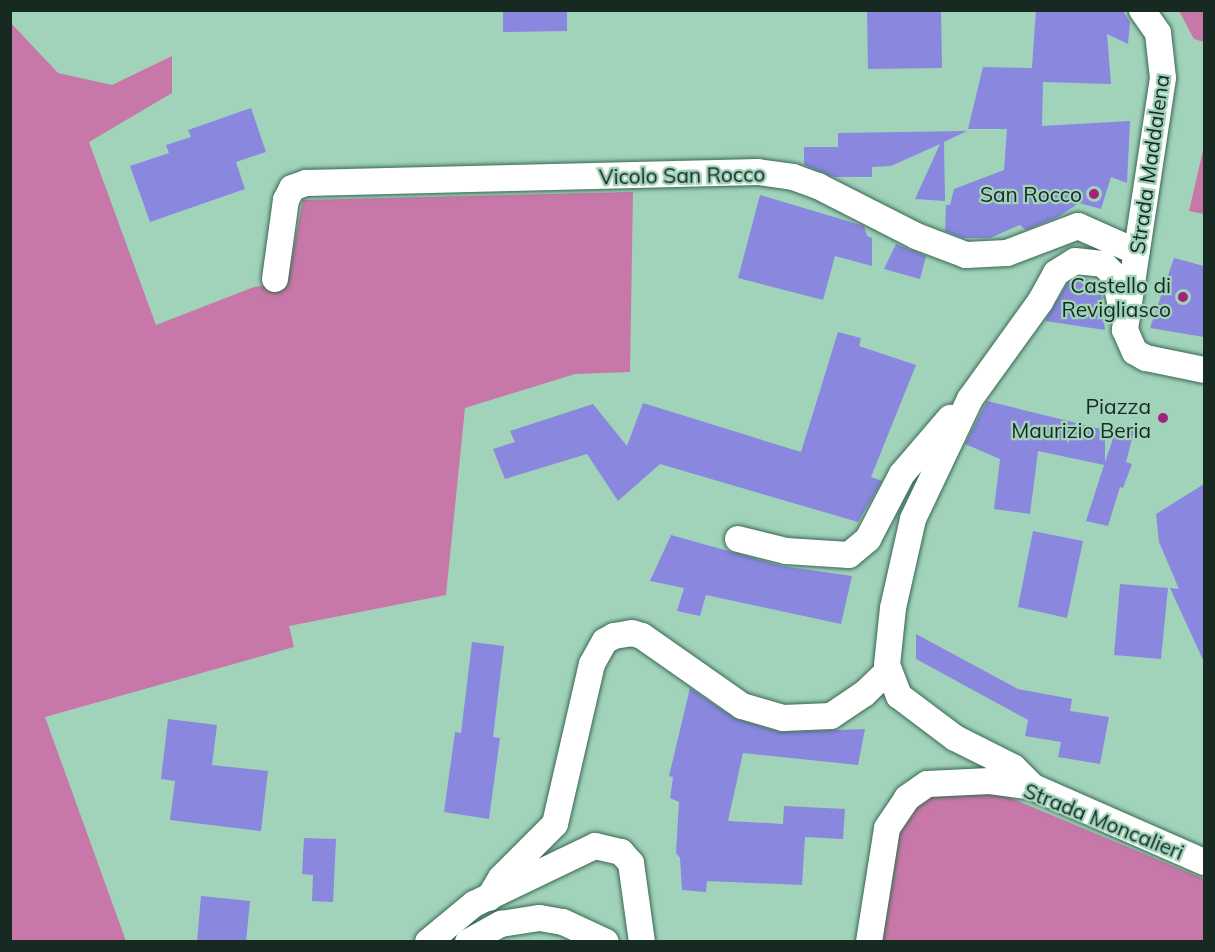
<!DOCTYPE html>
<style>
body{margin:0}
#map{position:relative;width:1215px;height:952px;overflow:hidden;background:#a1d3bb;font-family:Mulish,sans-serif}
div>[style]{position:absolute}
[style*='--x']{left:calc(var(--x)*1px);top:calc(var(--y)*1px);width:calc(var(--w)*1px);rotate:calc(var(--a)*1deg)}
.green>*{inset:0;background:#c878a8}
.building>*{inset:0;background:#8a87df}
.roads{filter:drop-shadow(0 0 2px #396853) drop-shadow(0 0 2px #396853)}
.street>*{height:26px;margin:-13px;padding:0 13px;transform-origin:13px;border-radius:13px;background:#fff}
.dots>*{width:16px;height:16px;translate:-50% -50%;box-sizing:border-box;border:3px solid #a1d3bb;border-radius:50%}
span{translate:-50% -50%;white-space:nowrap;text-align:center;line-height:1.15;-webkit-text-stroke:4.5px #a1d3bb;paint-order:stroke}
.street-label{font-size:21px;color:#172a22}
.poi-label{font-size:21px;color:#172a22}
.right{translate:-100% -50%;text-align:right}
.frame{position:absolute;inset:0;border:12px solid #172a22;pointer-events:none}
</style>
<div id="map">
<div class="green">
<div style="clip-path:polygon(1179px 11px,1204px 11px,1204px 42px,1194px 39px)"></div>
<div style="clip-path:polygon(10px 22px,58px 73px,112px 85px,172px 56px,172px 93px,89px 142px,156px 325px,254px 287px,287px 282px,303px 200px,633px 192px,630px 372px,575px 374px,465px 408px,446px 595px,289px 626px,294px 647px,45px 717px,126px 941px,11px 941px)"></div>
<div style="clip-path:polygon(1204px 146px,1204px 214px,1189px 211px)"></div>
<div style="clip-path:polygon(936px 793px,1001px 794px,1204px 879px,1204px 941px,877px 942px,896px 831px,918px 801px)"></div>
</div>
<div class="building">
<div style="clip-path:polygon(503px 10px,567px 10px,567px 31px,503px 32px)"></div>
<div style="clip-path:polygon(867px 10px,941px 10px,942px 68px,868px 69px)"></div>
<div style="clip-path:polygon(1036px 10px,1122px 10px,1130px 22px,1128px 44px,1107px 34px,1111px 84px,1043px 82px,1042px 126px,1130px 121px,1127px 183px,1111px 177px,1101px 209px,1079px 203px,1058px 217px,1026px 230px,1020px 225px,990px 238px,963px 238px,945px 231px,946px 205px,950px 205px,954px 189px,1004px 170px,1007px 129px,968px 129px,983px 67px,1032px 68px)"></div>
<div style="clip-path:polygon(251px 108px,266px 152px,236px 162px,245px 189px,150px 222px,130px 166px,169px 153px,166px 145px,191px 137px,188px 130px)"></div>
<div style="clip-path:polygon(967px 131px,944px 142px,945px 201px,915px 199px,940px 144px,891px 166px,872px 167px,872px 177px,834px 177px,804px 165px,804px 147px,838px 147px,838px 133px)"></div>
<div style="clip-path:polygon(760px 195px,864px 226px,867px 236px,872px 238px,872px 266px,835px 256px,823px 300px,738px 278px)"></div>
<div style="clip-path:polygon(896px 244px,926px 256px,920px 279px,884px 269px)"></div>
<div style="clip-path:polygon(1174px 258px,1204px 266px,1204px 337px,1150px 328px)"></div>
<div style="clip-path:polygon(1078px 277px,1100px 283px,1105px 330px,1045px 321px,1067px 284px)"></div>
<div style="clip-path:polygon(838px 332px,861px 338px,859px 346px,916px 365px,871px 477px,882px 481px,858px 522px,660px 464px,618px 501px,587px 454px,505px 479px,493px 449px,515px 442px,510px 431px,593px 404px,627px 446px,643px 403px,801px 452px)"></div>
<div style="clip-path:polygon(987px 401px,1105px 430px,1105px 462px,1117px 427px,1134px 431px,1126px 462px,1132px 464px,1123px 488px,1120px 487px,1108px 526px,1086px 521px,1104px 465px,1038px 451px,1030px 514px,994px 509px,1000px 459px,965px 444px)"></div>
<div style="clip-path:polygon(1204px 484px,1204px 662px,1170px 588px,1179px 589px,1159px 542px,1156px 514px)"></div>
<div style="clip-path:polygon(1033px 531px,1083px 541px,1067px 618px,1018px 607px)"></div>
<div style="clip-path:polygon(671px 535px,782px 566px,852px 576px,841px 624px,706px 595px,700px 616px,677px 611px,684px 588px,650px 581px)"></div>
<div style="clip-path:polygon(1120px 584px,1168px 588px,1161px 659px,1114px 655px)"></div>
<div style="clip-path:polygon(916px 634px,1018px 689px,1072px 699px,1070px 711px,1109px 717px,1100px 764px,1058px 757px,1061px 742px,1025px 736px,1028px 720px,916px 659px)"></div>
<div style="clip-path:polygon(472px 642px,504px 646px,493px 737px,500px 738px,489px 819px,444px 812px,455px 732px,461px 733px)"></div>
<div style="clip-path:polygon(690px 688px,734px 718px,779px 732px,865px 729px,858px 765px,743px 753px,728px 821px,783px 824px,784px 806px,845px 809px,843px 839px,805px 837px,802px 885px,707px 881px,706px 892px,682px 890px,680px 858px,676px 853px,679px 802px,670px 798px,673px 777px,669px 776px)"></div>
<div style="clip-path:polygon(168px 719px,217px 725px,212px 765px,268px 771px,261px 831px,170px 820px,175px 781px,161px 779px)"></div>
<div style="clip-path:polygon(304px 838px,336px 839px,333px 902px,312px 901px,313px 875px,302px 874px)"></div>
<div style="clip-path:polygon(201px 896px,250px 901px,246px 942px,197px 942px)"></div>
</div>
<div class="roads">
<div class="street">
<div style="--x:1142;--y:10;--w:28;--a:55"></div>
<div style="--x:1158;--y:33;--w:45;--a:83.7"></div>
<div style="--x:1163;--y:78;--w:255;--a:98.6"></div>
<div style="--x:1125;--y:330;--w:24;--a:66"></div>
<div style="--x:1135;--y:352;--w:13;--a:29"></div>
<div style="--x:1146;--y:358;--w:59;--a:11.7"></div>
<div style="--x:275;--y:279;--w:80;--a:-82.1"></div>
<div style="--x:286;--y:200;--w:13;--a:-63"></div>
<div style="--x:292;--y:188;--w:15;--a:-20"></div>
<div style="--x:306;--y:183;--w:452;--a:-1.4"></div>
<div style="--x:758;--y:172;--w:35;--a:8"></div>
<div style="--x:793;--y:177;--w:27;--a:20"></div>
<div style="--x:818;--y:186;--w:110;--a:27"></div>
<div style="--x:916;--y:236;--w:53;--a:20.8"></div>
<div style="--x:966;--y:255;--w:41;--a:-2.8"></div>
<div style="--x:1007;--y:253;--w:76;--a:-20.8"></div>
<div style="--x:1078;--y:226;--w:64;--a:23.8"></div>
<div style="--x:738;--y:539;--w:49;--a:14"></div>
<div style="--x:786;--y:551;--w:63;--a:3.6"></div>
<div style="--x:849;--y:555;--w:25;--a:-40"></div>
<div style="--x:868;--y:539;--w:73;--a:-62.4"></div>
<div style="--x:902;--y:474;--w:74;--a:-49.4"></div>
<div style="--x:1033;--y:787;--w:28;--a:-135"></div>
<div style="--x:1013;--y:767;--w:65;--a:-153.4"></div>
<div style="--x:955;--y:738;--w:70;--a:-143.1"></div>
<div style="--x:899;--y:696;--w:33;--a:-111"></div>
<div style="--x:887;--y:665;--w:57;--a:-84"></div>
<div style="--x:893;--y:608;--w:91;--a:-77.3"></div>
<div style="--x:913;--y:519;--w:133;--a:-64.6"></div>
<div style="--x:970;--y:399;--w:120;--a:-54.2"></div>
<div style="--x:1040;--y:302;--w:33;--a:-61"></div>
<div style="--x:1056;--y:273;--w:22;--a:-32"></div>
<div style="--x:1075;--y:261;--w:28;--a:6"></div>
<div style="--x:1103;--y:264;--w:16;--a:45"></div>
<div style="--x:1114;--y:275;--w:28;--a:77"></div>
<div style="--x:1120;--y:302;--w:12;--a:48"></div>
<div style="--x:489;--y:898;--w:23;--a:-59"></div>
<div style="--x:501;--y:878;--w:76;--a:-45"></div>
<div style="--x:555;--y:824;--w:164;--a:-77"></div>
<div style="--x:592;--y:664;--w:26;--a:-61"></div>
<div style="--x:605;--y:641;--w:10;--a:-29"></div>
<div style="--x:614;--y:636;--w:18;--a:-9"></div>
<div style="--x:632;--y:633;--w:10;--a:17"></div>
<div style="--x:642;--y:636;--w:122;--a:35"></div>
<div style="--x:742;--y:706;--w:43;--a:16.3"></div>
<div style="--x:783;--y:718;--w:48;--a:-2.4"></div>
<div style="--x:831;--y:716;--w:40;--a:-34"></div>
<div style="--x:864;--y:694;--w:33;--a:-44"></div>
<div style="--x:428;--y:942;--w:60;--a:-39.6"></div>
<div style="--x:474;--y:904;--w:134;--a:-25.6"></div>
<div style="--x:595;--y:846;--w:27;--a:13"></div>
<div style="--x:621;--y:852;--w:15;--a:48"></div>
<div style="--x:631;--y:863;--w:80;--a:82.1"></div>
<div style="--x:468;--y:942;--w:38;--a:-29"></div>
<div style="--x:501;--y:924;--w:39;--a:-9"></div>
<div style="--x:540;--y:918;--w:23;--a:10"></div>
<div style="--x:563;--y:922;--w:47;--a:24.9"></div>
<div style="--x:869;--y:942;--w:115;--a:-81"></div>
<div style="--x:887;--y:828;--w:36;--a:-56"></div>
<div style="--x:907;--y:798;--w:24;--a:-35"></div>
<div style="--x:927;--y:784;--w:63;--a:-2.7"></div>
<div style="--x:990;--y:781;--w:43;--a:7.9"></div>
<div style="--x:1033;--y:787;--w:187;--a:23.7"></div>
</div>
</div>
<div class="dots">
<div style="left:1094px;top:194px;background:#a12479"></div>
<div style="left:1183px;top:297px;background:#a12479"></div>
<div style="left:1163px;top:418px;background:#a12479"></div>
</div>
<div class="street-label">
<span style="left:1149px;top:164px;rotate:-82deg">Strada Maddalena</span>
<span style="left:682px;top:175px;rotate:-1deg">Vicolo San Rocco</span>
<span style="left:1104px;top:821px;rotate:22deg">Strada Moncalieri</span>
</div>
<div class="poi-label">
<span class="right" style="left:1082px;top:194px">San Rocco</span>
<span class="right" style="left:1171px;top:297px">Castello di<br>Revigliasco</span>
<span class="right" style="left:1151px;top:418px">Piazza<br>Maurizio Beria</span>
</div>
<div class="frame"></div>
</div>
